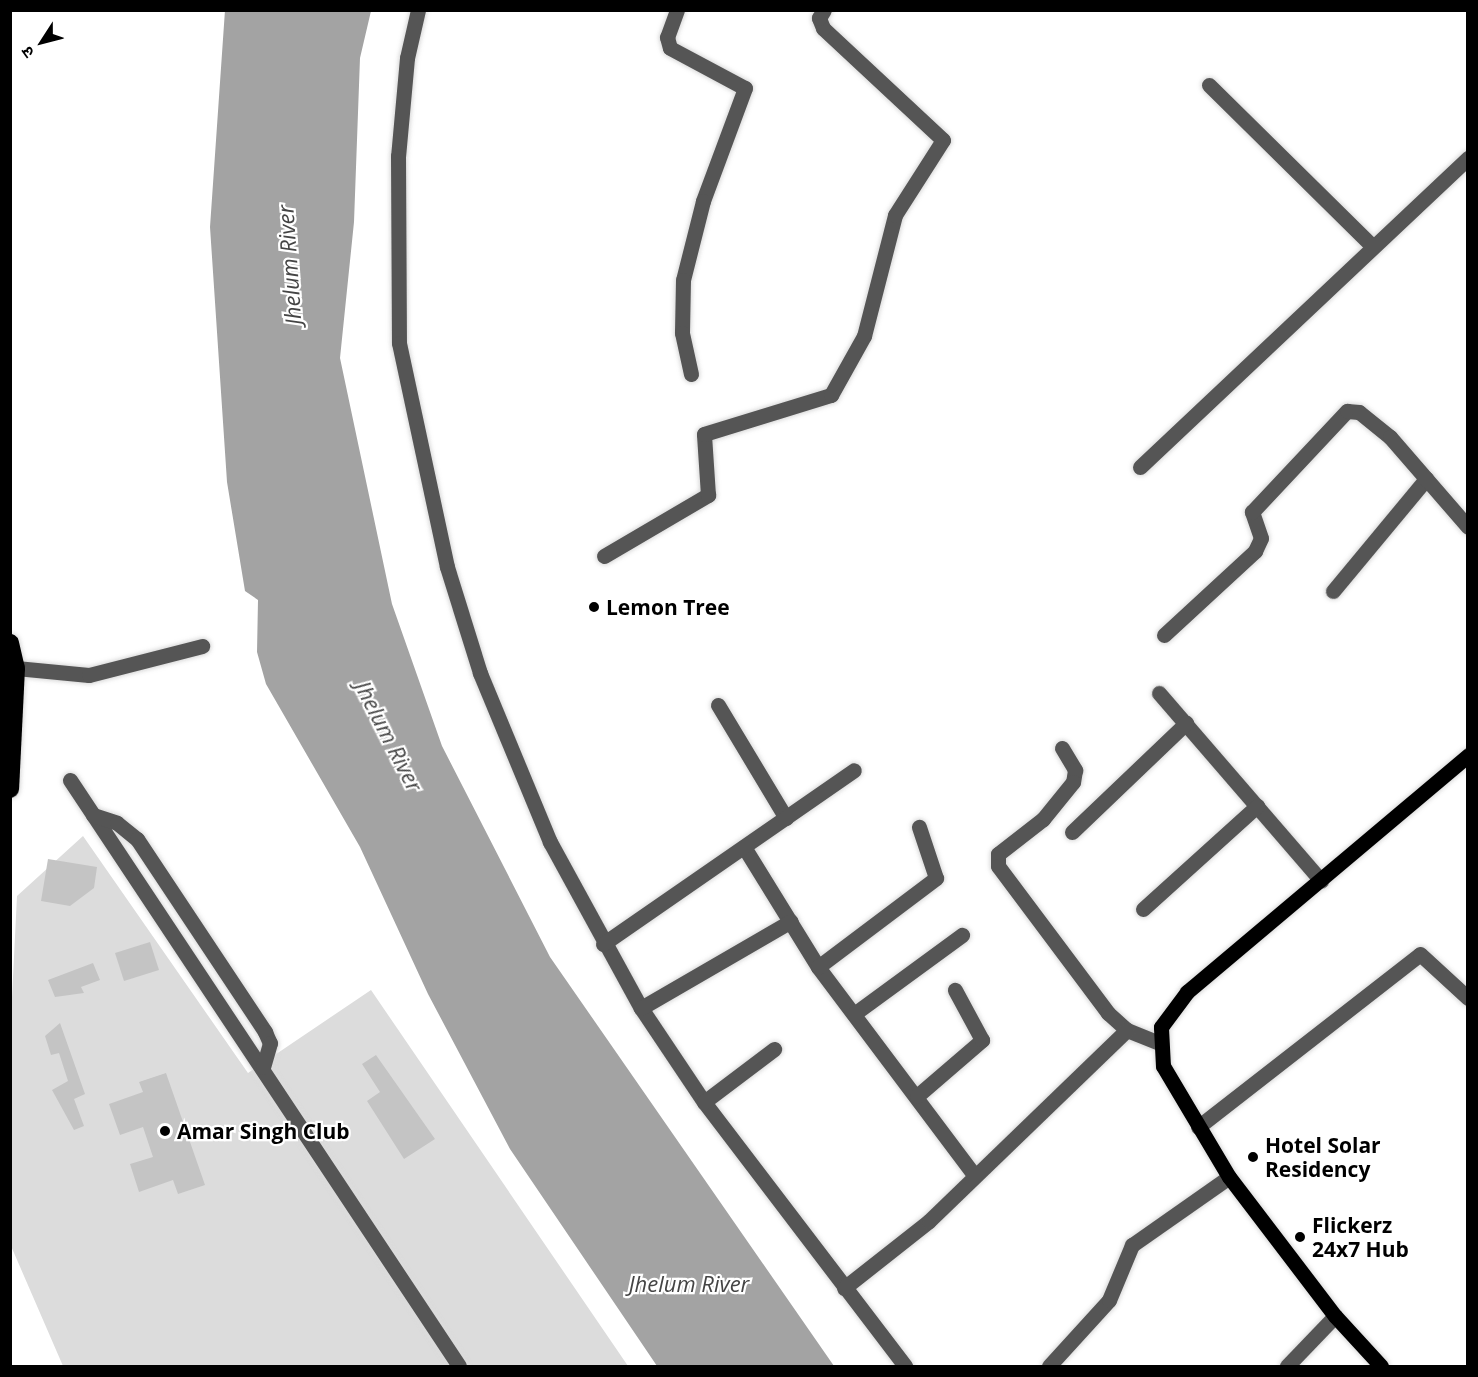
<!DOCTYPE html>
<meta charset="utf-8">
<style>
body{margin:0}
#map{position:relative;width:1478px;height:1377px;overflow:hidden;background:#fff;font-family:"Open Sans","Noto Sans Devanagari",sans-serif}
div>[style]{position:absolute}
[style*='--x']{left:calc(var(--x)*1px);top:calc(var(--y)*1px);width:calc(var(--w)*1px);rotate:calc(var(--a)*1deg)}
.green>*{inset:0;background:#dcdcdc}
.water>*{inset:0;background:#a3a3a3}
.building>*{inset:0;background:#c4c4c4}
.roads{filter:drop-shadow(0 0 2px #dbdbdb) drop-shadow(0 0 2px #dbdbdb)}
.minor>*{height:15px;margin:-7.5px;padding:0 7.5px;transform-origin:7.5px;border-radius:7.5px;background:#555}
.major>*{height:15px;margin:-7.5px;padding:0 7.5px;transform-origin:7.5px;border-radius:7.5px;background:#000}
.highway>*{height:18px;margin:-9px;padding:0 9px;transform-origin:9px;border-radius:9px;background:#000}
.dots>*{width:16px;height:16px;translate:-50% -50%;box-sizing:border-box;border:3px solid #fff;border-radius:50%}
span{translate:-50% -50%;white-space:nowrap;text-align:center;line-height:1.15;-webkit-text-stroke:4.5px #fff;paint-order:stroke}
.poi-label{font-size:21px;color:#000;font-weight:700}
.left{translate:0 -50%;text-align:left}
.water-label{font-size:22px;color:#444;font-style:italic}
.frame{position:absolute;inset:0;border:12px solid #000;pointer-events:none}
.north{position:absolute;left:12px;top:12px;width:60px;height:60px;-webkit-text-stroke:4px #fff;paint-order:stroke;rotate:234deg;font-size:16px;font-weight:700;line-height:24px;text-align:center;color:#000}
.north::after{content:'';display:block;margin:auto;width:21px;height:27px;background:#000;clip-path:polygon(50% 0,100% 100%,50% 72%,0 100%)}
</style>
<div id="map">
<div class="green">
<div style="clip-path:polygon(83px 836px,248px 1073px,371px 990px,628px 1366px,63px 1366px,11px 1246px,10px 1038px,17px 896px)"></div>
</div>
<div class="water">
<div style="clip-path:polygon(225px 10px,371px 11px,360px 58px,354px 222px,340px 358px,392px 604px,442px 746px,550px 957px,834px 1366px,657px 1366px,510px 1149px,428px 994px,360px 847px,266px 684px,257px 652px,258px 600px,245px 591px,227px 482px,210px 227px)"></div>
</div>
<div class="building">
<div style="clip-path:polygon(48px 859px,97px 867px,94px 888px,70px 906px,41px 901px)"></div>
<div style="clip-path:polygon(150px 942px,159px 970px,124px 981px,115px 953px)"></div>
<div style="clip-path:polygon(93px 963px,100px 980px,81px 987px,84px 993px,55px 997px,48px 980px)"></div>
<div style="clip-path:polygon(60px 1023px,85px 1094px,74px 1099px,84px 1126px,74px 1130px,52px 1090px,68px 1081px,59px 1053px,51px 1055px,45px 1036px)"></div>
<div style="clip-path:polygon(376px 1055px,435px 1139px,404px 1159px,367px 1101px,380px 1092px,362px 1064px)"></div>
<div style="clip-path:polygon(166px 1073px,205px 1185px,178px 1194px,173px 1180px,139px 1192px,130px 1164px,153px 1157px,143px 1127px,120px 1135px,109px 1104px,143px 1092px,139px 1082px)"></div>
</div>
<div class="roads">
<div class="minor">
<div style="--x:418;--y:10;--w:49;--a:102.9"></div>
<div style="--x:407;--y:58;--w:98;--a:95.2"></div>
<div style="--x:398;--y:156;--w:187;--a:89.7"></div>
<div style="--x:399;--y:343;--w:229;--a:77.9"></div>
<div style="--x:447;--y:567;--w:111;--a:72.7"></div>
<div style="--x:480;--y:673;--w:183;--a:67.5"></div>
<div style="--x:550;--y:842;--w:189;--a:61.3"></div>
<div style="--x:641;--y:1008;--w:113;--a:56.2"></div>
<div style="--x:704;--y:1102;--w:332;--a:52.7"></div>
<div style="--x:677;--y:10;--w:29;--a:110"></div>
<div style="--x:667;--y:37;--w:11;--a:75"></div>
<div style="--x:670;--y:48;--w:85;--a:28.1"></div>
<div style="--x:745;--y:88;--w:121;--a:110.4"></div>
<div style="--x:703;--y:201;--w:81;--a:104.2"></div>
<div style="--x:683;--y:280;--w:53;--a:91.1"></div>
<div style="--x:682;--y:333;--w:42;--a:77.6"></div>
<div style="--x:1209;--y:85;--w:228;--a:44.6"></div>
<div style="--x:1140;--y:467;--w:451;--a:-43.3"></div>
<div style="--x:604;--y:556;--w:121;--a:-30.4"></div>
<div style="--x:708;--y:495;--w:61;--a:-93.8"></div>
<div style="--x:704;--y:434;--w:133;--a:-17.1"></div>
<div style="--x:831;--y:395;--w:68;--a:-60.8"></div>
<div style="--x:864;--y:336;--w:125;--a:-75.6"></div>
<div style="--x:895;--y:215;--w:89;--a:-57.4"></div>
<div style="--x:943;--y:140;--w:164;--a:-137"></div>
<div style="--x:823;--y:28;--w:11;--a:-112"></div>
<div style="--x:819;--y:18;--w:9;--a:-58"></div>
<div style="--x:1333;--y:591;--w:146;--a:-50.3"></div>
<div style="--x:1164;--y:635;--w:124;--a:-42.7"></div>
<div style="--x:1255;--y:551;--w:14;--a:-65"></div>
<div style="--x:1261;--y:538;--w:28;--a:-109"></div>
<div style="--x:1252;--y:512;--w:139;--a:-46.8"></div>
<div style="--x:1347;--y:411;--w:12;--a:5"></div>
<div style="--x:1359;--y:412;--w:40;--a:39"></div>
<div style="--x:1390;--y:437;--w:119;--a:49.1"></div>
<div style="--x:16;--y:668;--w:73;--a:5.5"></div>
<div style="--x:89;--y:675;--w:117;--a:-14.4"></div>
<div style="--x:1159;--y:693;--w:248;--a:49.2"></div>
<div style="--x:718;--y:705;--w:132;--a:59"></div>
<div style="--x:1062;--y:748;--w:26;--a:59"></div>
<div style="--x:1075;--y:770;--w:12;--a:99"></div>
<div style="--x:1073;--y:782;--w:48;--a:129"></div>
<div style="--x:1043;--y:819;--w:57;--a:142.1"></div>
<div style="--x:998;--y:854;--w:12;--a:90"></div>
<div style="--x:998;--y:866;--w:184;--a:53.2"></div>
<div style="--x:1108;--y:1013;--w:25;--a:42"></div>
<div style="--x:1127;--y:1030;--w:35;--a:22"></div>
<div style="--x:70;--y:780;--w:703;--a:56.42"></div>
<div style="--x:93;--y:815;--w:25;--a:18"></div>
<div style="--x:117;--y:823;--w:26;--a:39"></div>
<div style="--x:137;--y:839;--w:232;--a:56.4"></div>
<div style="--x:265;--y:1032;--w:12;--a:66"></div>
<div style="--x:270;--y:1043;--w:25;--a:106"></div>
<div style="--x:1072;--y:832;--w:158;--a:-43.7"></div>
<div style="--x:744;--y:847;--w:141;--a:58.3"></div>
<div style="--x:818;--y:967;--w:261;--a:53.1"></div>
<div style="--x:1143;--y:909;--w:154;--a:-42.1"></div>
<div style="--x:603;--y:944;--w:305;--a:-34.7"></div>
<div style="--x:818;--y:967;--w:148;--a:-37"></div>
<div style="--x:936;--y:878;--w:54;--a:-108.4"></div>
<div style="--x:641;--y:1008;--w:173;--a:-30.1"></div>
<div style="--x:854;--y:1014;--w:134;--a:-36.2"></div>
<div style="--x:917;--y:1096;--w:86;--a:-40.7"></div>
<div style="--x:982;--y:1040;--w:57;--a:-118.4"></div>
<div style="--x:704;--y:1102;--w:88;--a:-37.1"></div>
<div style="--x:1198;--y:1127;--w:281;--a:-37.9"></div>
<div style="--x:1420;--y:954;--w:65;--a:42.5"></div>
<div style="--x:844;--y:1288;--w:108;--a:-38.2"></div>
<div style="--x:929;--y:1221;--w:275;--a:-44"></div>
<div style="--x:1049;--y:1366;--w:89;--a:-47.7"></div>
<div style="--x:1109;--y:1300;--w:60;--a:-67.3"></div>
<div style="--x:1132;--y:1245;--w:118;--a:-35"></div>
<div style="--x:1287;--y:1366;--w:69;--a:-46.2"></div>
</div>
<div class="major">
<div style="--x:1381;--y:1366;--w:68;--a:-132.6"></div>
<div style="--x:1335;--y:1316;--w:175;--a:-127.3"></div>
<div style="--x:1229;--y:1177;--w:129;--a:-120.7"></div>
<div style="--x:1163;--y:1066;--w:39;--a:-93"></div>
<div style="--x:1161;--y:1027;--w:44;--a:-53.4"></div>
<div style="--x:1187;--y:992;--w:368;--a:-40.1"></div>
</div>
<div class="highway">
<div style="--x:10;--y:643;--w:26;--a:77"></div>
<div style="--x:16;--y:668;--w:121;--a:92.8"></div>
</div>
</div>
<div class="dots">
<div style="left:594px;top:607px;background:#000"></div>
<div style="left:165px;top:1131px;background:#000"></div>
<div style="left:1253px;top:1157px;background:#000"></div>
<div style="left:1300px;top:1237px;background:#000"></div>
</div>
<div class="poi-label">
<span class="left" style="left:606px;top:607px">Lemon Tree</span>
<span class="left" style="left:177px;top:1131px">Amar Singh Club</span>
<span class="left" style="left:1265px;top:1157px">Hotel Solar<br>Residency</span>
<span class="left" style="left:1312px;top:1237px">Flickerz<br>24x7 Hub</span>
</div>
<div class="water-label">
<span style="left:289px;top:265px;rotate:-94deg">Jhelum River</span>
<span style="left:389px;top:736px;rotate:63deg">Jhelum River</span>
<span style="left:689px;top:1284px">Jhelum River</span>
</div>
<div class="frame"></div>
<div class="north">उ</div>
</div>
